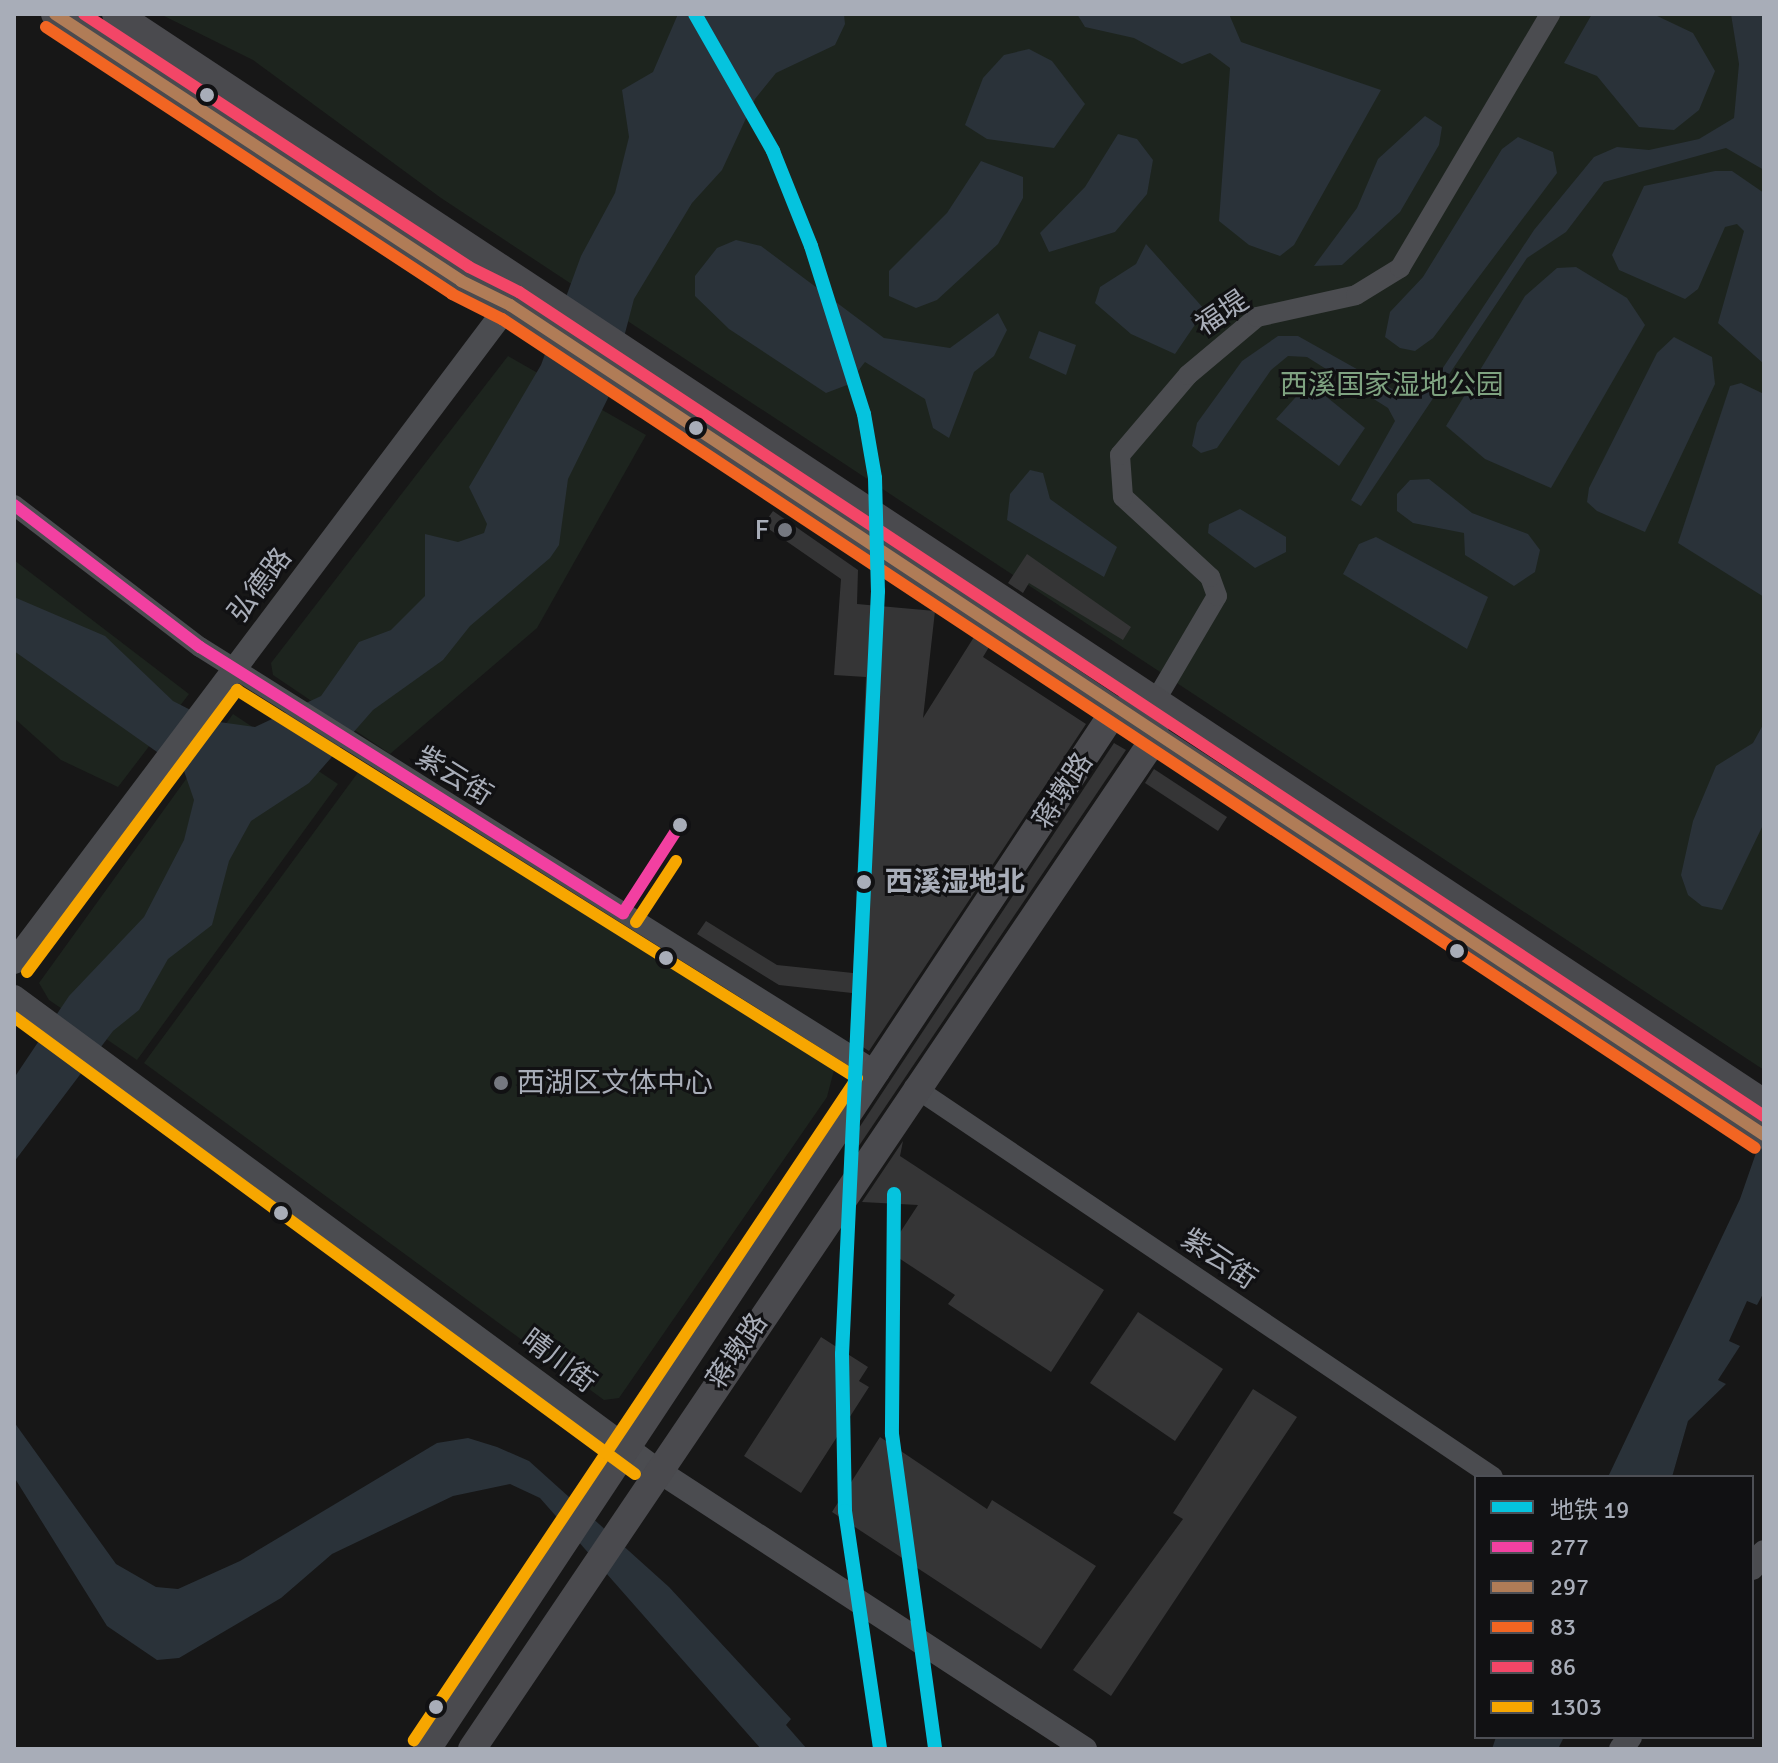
<!DOCTYPE html>
<meta charset="utf-8">
<style>
body{margin:0}
#map{position:relative;width:1778px;height:1763px;overflow:hidden;background:#171717;font-family:Signika,"Noto Sans SC",sans-serif}
div>[style]{position:absolute}
[style*='--x']{left:calc(var(--x)*1px);top:calc(var(--y)*1px);width:calc(var(--w)*1px);rotate:calc(var(--a)*1deg)}
.green>*{inset:0;background:#1d241e}
.water>*{inset:0;background:#2a3239}
.building>*{inset:0;background:#353536}
.minor>*{height:20px;margin:-10px;padding:0 10px;transform-origin:10px;border-radius:10px;background:#4b4c50}
.tertiary>*{height:24px;margin:-12px;padding:0 12px;transform-origin:12px;border-radius:12px;background:#4b4c50}
.secondary>*{height:28px;margin:-14px;padding:0 14px;transform-origin:14px;border-radius:14px;background:#4a4a4e}
.bus-1>*{height:12px;margin:-6px;padding:0 6px;transform-origin:6px;border-radius:6px;background:#f240a1}
.bus-2>*{height:12px;margin:-6px;padding:0 6px;transform-origin:6px;border-radius:6px;background:#b07c57}
.bus-3>*{height:12px;margin:-6px;padding:0 6px;transform-origin:6px;border-radius:6px;background:#f26522}
.bus-4>*{height:12px;margin:-6px;padding:0 6px;transform-origin:6px;border-radius:6px;background:#f34667}
.bus-5>*{height:12px;margin:-6px;padding:0 6px;transform-origin:6px;border-radius:6px;background:#f7a600}
.metro-1>*{height:14px;margin:-7px;padding:0 7px;transform-origin:7px;border-radius:7px;background:#05c3de}
.dots>*{width:22px;height:22px;translate:-50% -50%;box-sizing:border-box;border:4px solid #111113;border-radius:50%}
span{translate:-50% -50%;white-space:nowrap;text-align:center;line-height:1.15;-webkit-text-stroke:6px #111113;paint-order:stroke}
.street-label{font-size:28px;color:#a8adb8}
.park-label{font-size:28px;color:#7fa381}
.poi-label{font-size:28px;color:#a8adb8}
.right{translate:-100% -50%;text-align:right}
.left{translate:0 -50%;text-align:left}
.stop-label{font-size:28px;color:#a8adb8;font-weight:700}
.frame{position:absolute;inset:0;border:16px solid #a8adb8;pointer-events:none}
.legend{position:absolute;left:1474px;top:1475px;width:280px;height:264px;box-sizing:border-box;background:#111113;border:2px solid #4d4f55;margin:0;padding:10px 14px;list-style:none;font-size:24px;color:#a8adb8}
.legend li{display:flex;align-items:center;gap:16px;height:40px}
.legend b{width:40px;border:2px solid #4d4f55}
</style>
<div id="map">
<div class="green">
<div style="clip-path:polygon(160px 14px,1764px 14px,1764px 1070px,441px 198px,253px 60px)"></div>
<div style="clip-path:polygon(508px 356px,646px 435px,537px 628px,390px 754px,273px 675px,271px 663px)"></div>
<div style="clip-path:polygon(14px 560px,189px 694px,118px 787px,61px 760px,14px 718px)"></div>
<div style="clip-path:polygon(233px 714px,338px 784px,137px 1060px,49px 1000px,39px 983px)"></div>
<div style="clip-path:polygon(362px 767px,834px 1070px,827px 1097px,619px 1398px,604px 1400px,144px 1063px)"></div>
</div>
<div class="water">
<div style="clip-path:polygon(678px 14px,844px 14px,845px 24px,835px 45px,776px 73px,755px 99px,722px 170px,692px 203px,634px 299px,608px 398px,568px 479px,559px 545px,550px 558px,470px 626px,443px 660px,373px 710px,309px 783px,251px 821px,229px 861px,212px 925px,168px 959px,139px 1010px,113px 1031px,14px 1162px,14px 1078px,69px 996px,144px 917px,184px 840px,194px 800px,184px 771px,14px 651px,14px 597px,105px 636px,173px 701px,212px 721px,255px 727px,321px 696px,359px 642px,391px 630px,425px 596px,425px 534px,458px 542px,484px 533px,487px 524px,469px 487px,541px 365px,581px 256px,615px 193px,629px 137px,622px 90px,653px 72px)"></div>
<div style="clip-path:polygon(1077px 14px,1229px 14px,1241px 42px,1381px 90px,1294px 245px,1280px 256px,1249px 245px,1219px 221px,1230px 68px,1210px 53px,1182px 64px,1134px 38px,1085px 27px)"></div>
<div style="clip-path:polygon(1592px 14px,1653px 14px,1693px 33px,1715px 71px,1699px 110px,1674px 130px,1639px 127px,1597px 76px,1564px 63px)"></div>
<div style="clip-path:polygon(1731px 14px,1764px 14px,1764px 170px,1726px 148px,1604px 182px,1566px 232px,1527px 258px,1361px 506px,1351px 500px,1395px 421px,1388px 408px,1307px 357px,1288px 356px,1271px 370px,1217px 448px,1201px 453px,1192px 446px,1197px 423px,1242px 361px,1278px 336px,1298px 336px,1403px 395px,1427px 392px,1534px 230px,1594px 157px,1617px 147px,1649px 150px,1699px 139px,1734px 118px,1739px 64px)"></div>
<div style="clip-path:polygon(1029px 49px,1052px 61px,1085px 104px,1054px 148px,987px 139px,965px 125px,983px 78px,1004px 55px)"></div>
<div style="clip-path:polygon(1425px 116px,1442px 127px,1439px 145px,1400px 212px,1342px 265px,1314px 266px,1357px 208px,1378px 159px)"></div>
<div style="clip-path:polygon(1118px 134px,1137px 139px,1153px 160px,1147px 194px,1115px 232px,1049px 252px,1040px 233px,1085px 187px)"></div>
<div style="clip-path:polygon(1518px 137px,1553px 152px,1557px 173px,1433px 338px,1415px 351px,1400px 348px,1385px 337px,1390px 312px,1423px 277px,1502px 149px)"></div>
<div style="clip-path:polygon(981px 161px,1023px 177px,1023px 198px,998px 244px,937px 300px,916px 308px,889px 296px,889px 271px,947px 213px)"></div>
<div style="clip-path:polygon(1715px 171px,1732px 171px,1764px 193px,1764px 364px,1718px 323px,1744px 231px,1737px 224px,1725px 227px,1698px 289px,1685px 299px,1619px 270px,1612px 255px,1644px 186px)"></div>
<div style="clip-path:polygon(736px 240px,761px 246px,884px 338px,950px 348px,998px 313px,1007px 330px,994px 356px,974px 372px,949px 438px,933px 428px,925px 399px,865px 362px,847px 385px,826px 393px,729px 329px,695px 296px,695px 276px,717px 248px)"></div>
<div style="clip-path:polygon(1146px 244px,1205px 310px,1175px 354px,1131px 334px,1095px 303px,1100px 287px,1136px 264px)"></div>
<div style="clip-path:polygon(1576px 267px,1627px 298px,1645px 325px,1551px 488px,1485px 459px,1446px 426px,1525px 296px,1557px 268px)"></div>
<div style="clip-path:polygon(1039px 331px,1076px 345px,1066px 375px,1029px 358px)"></div>
<div style="clip-path:polygon(1674px 337px,1712px 357px,1715px 384px,1645px 532px,1597px 511px,1587px 502px,1589px 488px,1657px 353px)"></div>
<div style="clip-path:polygon(1741px 383px,1764px 394px,1764px 597px,1678px 543px,1730px 386px)"></div>
<div style="clip-path:polygon(1303px 389px,1323px 394px,1365px 428px,1339px 466px,1276px 419px)"></div>
<div style="clip-path:polygon(1030px 470px,1043px 473px,1050px 499px,1117px 547px,1104px 577px,1007px 520px,1010px 494px)"></div>
<div style="clip-path:polygon(1429px 479px,1472px 513px,1528px 534px,1540px 550px,1535px 572px,1514px 586px,1465px 555px,1464px 533px,1413px 523px,1397px 511px,1397px 494px,1410px 480px)"></div>
<div style="clip-path:polygon(1240px 509px,1286px 537px,1286px 552px,1255px 568px,1208px 533px,1209px 524px)"></div>
<div style="clip-path:polygon(1376px 537px,1488px 597px,1467px 649px,1343px 574px,1359px 544px)"></div>
<div style="clip-path:polygon(1764px 723px,1764px 823px,1722px 910px,1702px 906px,1688px 895px,1681px 875px,1693px 821px,1716px 766px,1753px 743px)"></div>
<div style="clip-path:polygon(1764px 1130px,1764px 1292px,1757px 1305px,1747px 1301px,1729px 1341px,1740px 1346px,1718px 1380px,1726px 1384px,1688px 1421px,1672px 1477px,1608px 1477px,1740px 1199px)"></div>
<div style="clip-path:polygon(14px 1422px,116px 1564px,156px 1587px,178px 1589px,240px 1561px,437px 1443px,468px 1438px,497px 1447px,529px 1461px,669px 1587px,791px 1719px,786px 1725px,807px 1749px,761px 1749px,540px 1498px,510px 1484px,453px 1496px,332px 1554px,281px 1598px,179px 1658px,157px 1660px,107px 1626px,14px 1477px)"></div>
<div style="clip-path:polygon(1496px 1737px,1564px 1737px,1558px 1749px,1492px 1749px)"></div>
</div>
<div class="building">
<div style="clip-path:polygon(773px 511px,858px 570px,857px 604px,935px 611px,923px 718px,974px 637px,989px 647px,983px 657px,1086px 724px,869px 1051px,850px 1039px,852px 993px,779px 985px,697px 934px,706px 921px,777px 965px,853px 973px,866px 677px,834px 675px,841px 579px,763px 525px)"></div>
<div style="clip-path:polygon(1027px 554px,1131px 627px,1123px 640px,1029px 583px,1023px 593px,1008px 583px)"></div>
<div style="clip-path:polygon(1114px 743px,1126px 750px,844px 1168px,845px 1149px)"></div>
<div style="clip-path:polygon(1154px 769px,1227px 817px,1218px 831px,1145px 783px)"></div>
<div style="clip-path:polygon(903px 1141px,900px 1156px,1104px 1290px,1051px 1372px,948px 1304px,955px 1295px,888px 1251px,918px 1205px,862px 1202px)"></div>
<div style="clip-path:polygon(1138px 1312px,1223px 1369px,1175px 1441px,1090px 1383px)"></div>
<div style="clip-path:polygon(821px 1337px,868px 1367px,859px 1381px,869px 1387px,801px 1493px,744px 1456px)"></div>
<div style="clip-path:polygon(1253px 1389px,1297px 1417px,1111px 1696px,1073px 1670px,1183px 1519px,1173px 1513px)"></div>
<div style="clip-path:polygon(880px 1437px,987px 1509px,992px 1500px,1096px 1566px,1041px 1649px,832px 1512px)"></div>
</div>
<div class="minor">
<div style="--x:14;--y:505;--w:234;--a:37.4"></div>
<div style="--x:200;--y:647;--w:802;--a:32.1"></div>
<div style="--x:1154;--y:703;--w:124;--a:-59.5"></div>
<div style="--x:1217;--y:596;--w:20;--a:-110"></div>
<div style="--x:1210;--y:577;--w:118;--a:-137.4"></div>
<div style="--x:1123;--y:497;--w:42;--a:-94.1"></div>
<div style="--x:1120;--y:455;--w:105;--a:-49.6"></div>
<div style="--x:1188;--y:375;--w:90;--a:-40"></div>
<div style="--x:1257;--y:317;--w:101;--a:-12.5"></div>
<div style="--x:1356;--y:295;--w:52;--a:-31.5"></div>
<div style="--x:1400;--y:268;--w:295;--a:-59.4"></div>
<div style="--x:914;--y:1087;--w:698;--a:33.96"></div>
</div>
<div class="tertiary">
<div style="--x:14;--y:962;--w:840;--a:-53.03"></div>
<div style="--x:14;--y:997;--w:798;--a:36.34"></div>
<div style="--x:657;--y:1470;--w:511;--a:33.1"></div>
<div style="--x:1752;--y:1568;--w:20;--a:-53"></div>
<div style="--x:1621;--y:1749;--w:15;--a:-53"></div>
</div>
<div class="secondary">
<div style="--x:55;--y:14;--w:486;--a:33.3"></div>
<div style="--x:461;--y:281;--w:55;--a:26.1"></div>
<div style="--x:510;--y:305;--w:777;--a:33.87"></div>
<div style="--x:1155;--y:738;--w:727;--a:33.1"></div>
<div style="--x:116;--y:14;--w:1975;--a:33.46"></div>
<div style="--x:427;--y:1749;--w:1244;--a:-56.48"></div>
<div style="--x:1114;--y:712;--w:18;--a:-13"></div>
<div style="--x:472;--y:1749;--w:1220;--a:-55.96"></div>
<div style="--x:1155;--y:738;--w:15;--a:-94"></div>
</div>
<div class="bus-1">
<div style="--x:14;--y:505;--w:234;--a:37.4"></div>
<div style="--x:200;--y:647;--w:500;--a:32.2"></div>
<div style="--x:623;--y:913;--w:105;--a:-57.1"></div>
</div>
<div class="bus-2">
<div style="--x:55;--y:14;--w:486;--a:33.3"></div>
<div style="--x:461;--y:281;--w:55;--a:26.1"></div>
<div style="--x:510;--y:305;--w:1504;--a:33.5"></div>
</div>
<div class="bus-3">
<div style="--x:46;--y:27;--w:486;--a:33.3"></div>
<div style="--x:452;--y:294;--w:56;--a:26.6"></div>
<div style="--x:502;--y:319;--w:1502;--a:33.49"></div>
</div>
<div class="bus-4">
<div style="--x:84;--y:14;--w:461;--a:33.3"></div>
<div style="--x:469;--y:267;--w:56;--a:26.6"></div>
<div style="--x:519;--y:292;--w:1493;--a:33.5"></div>
</div>
<div class="bus-5">
<div style="--x:636;--y:922;--w:73;--a:-56.7"></div>
<div style="--x:27;--y:972;--w:352;--a:-53.3"></div>
<div style="--x:237;--y:690;--w:731;--a:32.04"></div>
<div style="--x:857;--y:1078;--w:797;--a:123.79"></div>
<div style="--x:14;--y:1017;--w:771;--a:36.35"></div>
</div>
<div class="metro-1">
<div style="--x:695;--y:14;--w:158;--a:60.3"></div>
<div style="--x:773;--y:151;--w:102;--a:68.2"></div>
<div style="--x:811;--y:246;--w:176;--a:72.5"></div>
<div style="--x:864;--y:414;--w:65;--a:80.2"></div>
<div style="--x:875;--y:478;--w:113;--a:88.5"></div>
<div style="--x:878;--y:591;--w:764;--a:92.7"></div>
<div style="--x:842;--y:1354;--w:157;--a:88.9"></div>
<div style="--x:845;--y:1511;--w:241;--a:81.6"></div>
<div style="--x:894;--y:1194;--w:240;--a:90.5"></div>
<div style="--x:892;--y:1434;--w:318;--a:82.2"></div>
</div>
<div class="dots">
<div style="left:207px;top:95px;background:#a8adb8"></div>
<div style="left:696px;top:428px;background:#a8adb8"></div>
<div style="left:785px;top:530px;background:#757880"></div>
<div style="left:680px;top:825px;background:#a8adb8"></div>
<div style="left:864px;top:882px;background:#a8adb8"></div>
<div style="left:1457px;top:951px;background:#a8adb8"></div>
<div style="left:666px;top:958px;background:#a8adb8"></div>
<div style="left:501px;top:1083px;background:#757880"></div>
<div style="left:281px;top:1213px;background:#a8adb8"></div>
<div style="left:436px;top:1707px;background:#a8adb8"></div>
</div>
<div class="street-label">
<span style="left:1222px;top:313px;rotate:-34deg">福堤</span>
<span style="left:260px;top:585px;rotate:-53deg">弘德路</span>
<span style="left:454px;top:776px;rotate:32deg">紫云街</span>
<span style="left:1063px;top:791px;rotate:-57deg">蒋墩路</span>
<span style="left:1219px;top:1259px;rotate:34deg">紫云街</span>
<span style="left:737px;top:1351px;rotate:-56deg">蒋墩路</span>
<span style="left:559px;top:1361px;rotate:37deg">晴川街</span>
</div>
<div class="park-label">
<span style="left:1392px;top:385px">西溪国家湿地公园</span>
</div>
<div class="poi-label">
<span class="right" style="left:769px;top:530px">F</span>
<span class="left" style="left:517px;top:1083px">西湖区文体中心</span>
</div>
<div class="stop-label">
<span class="left" style="left:885px;top:882px">西溪湿地北</span>
</div>
<div class="frame"></div>
<ul class="legend">
<li><b style="height:10px;background:#05c3de"></b>地铁 19</li>
<li><b style="height:10px;background:#f240a1"></b>277</li>
<li><b style="height:10px;background:#b07c57"></b>297</li>
<li><b style="height:10px;background:#f26522"></b>83</li>
<li><b style="height:10px;background:#f34667"></b>86</li>
<li><b style="height:10px;background:#f7a600"></b>1303</li>
</ul>
</div>
